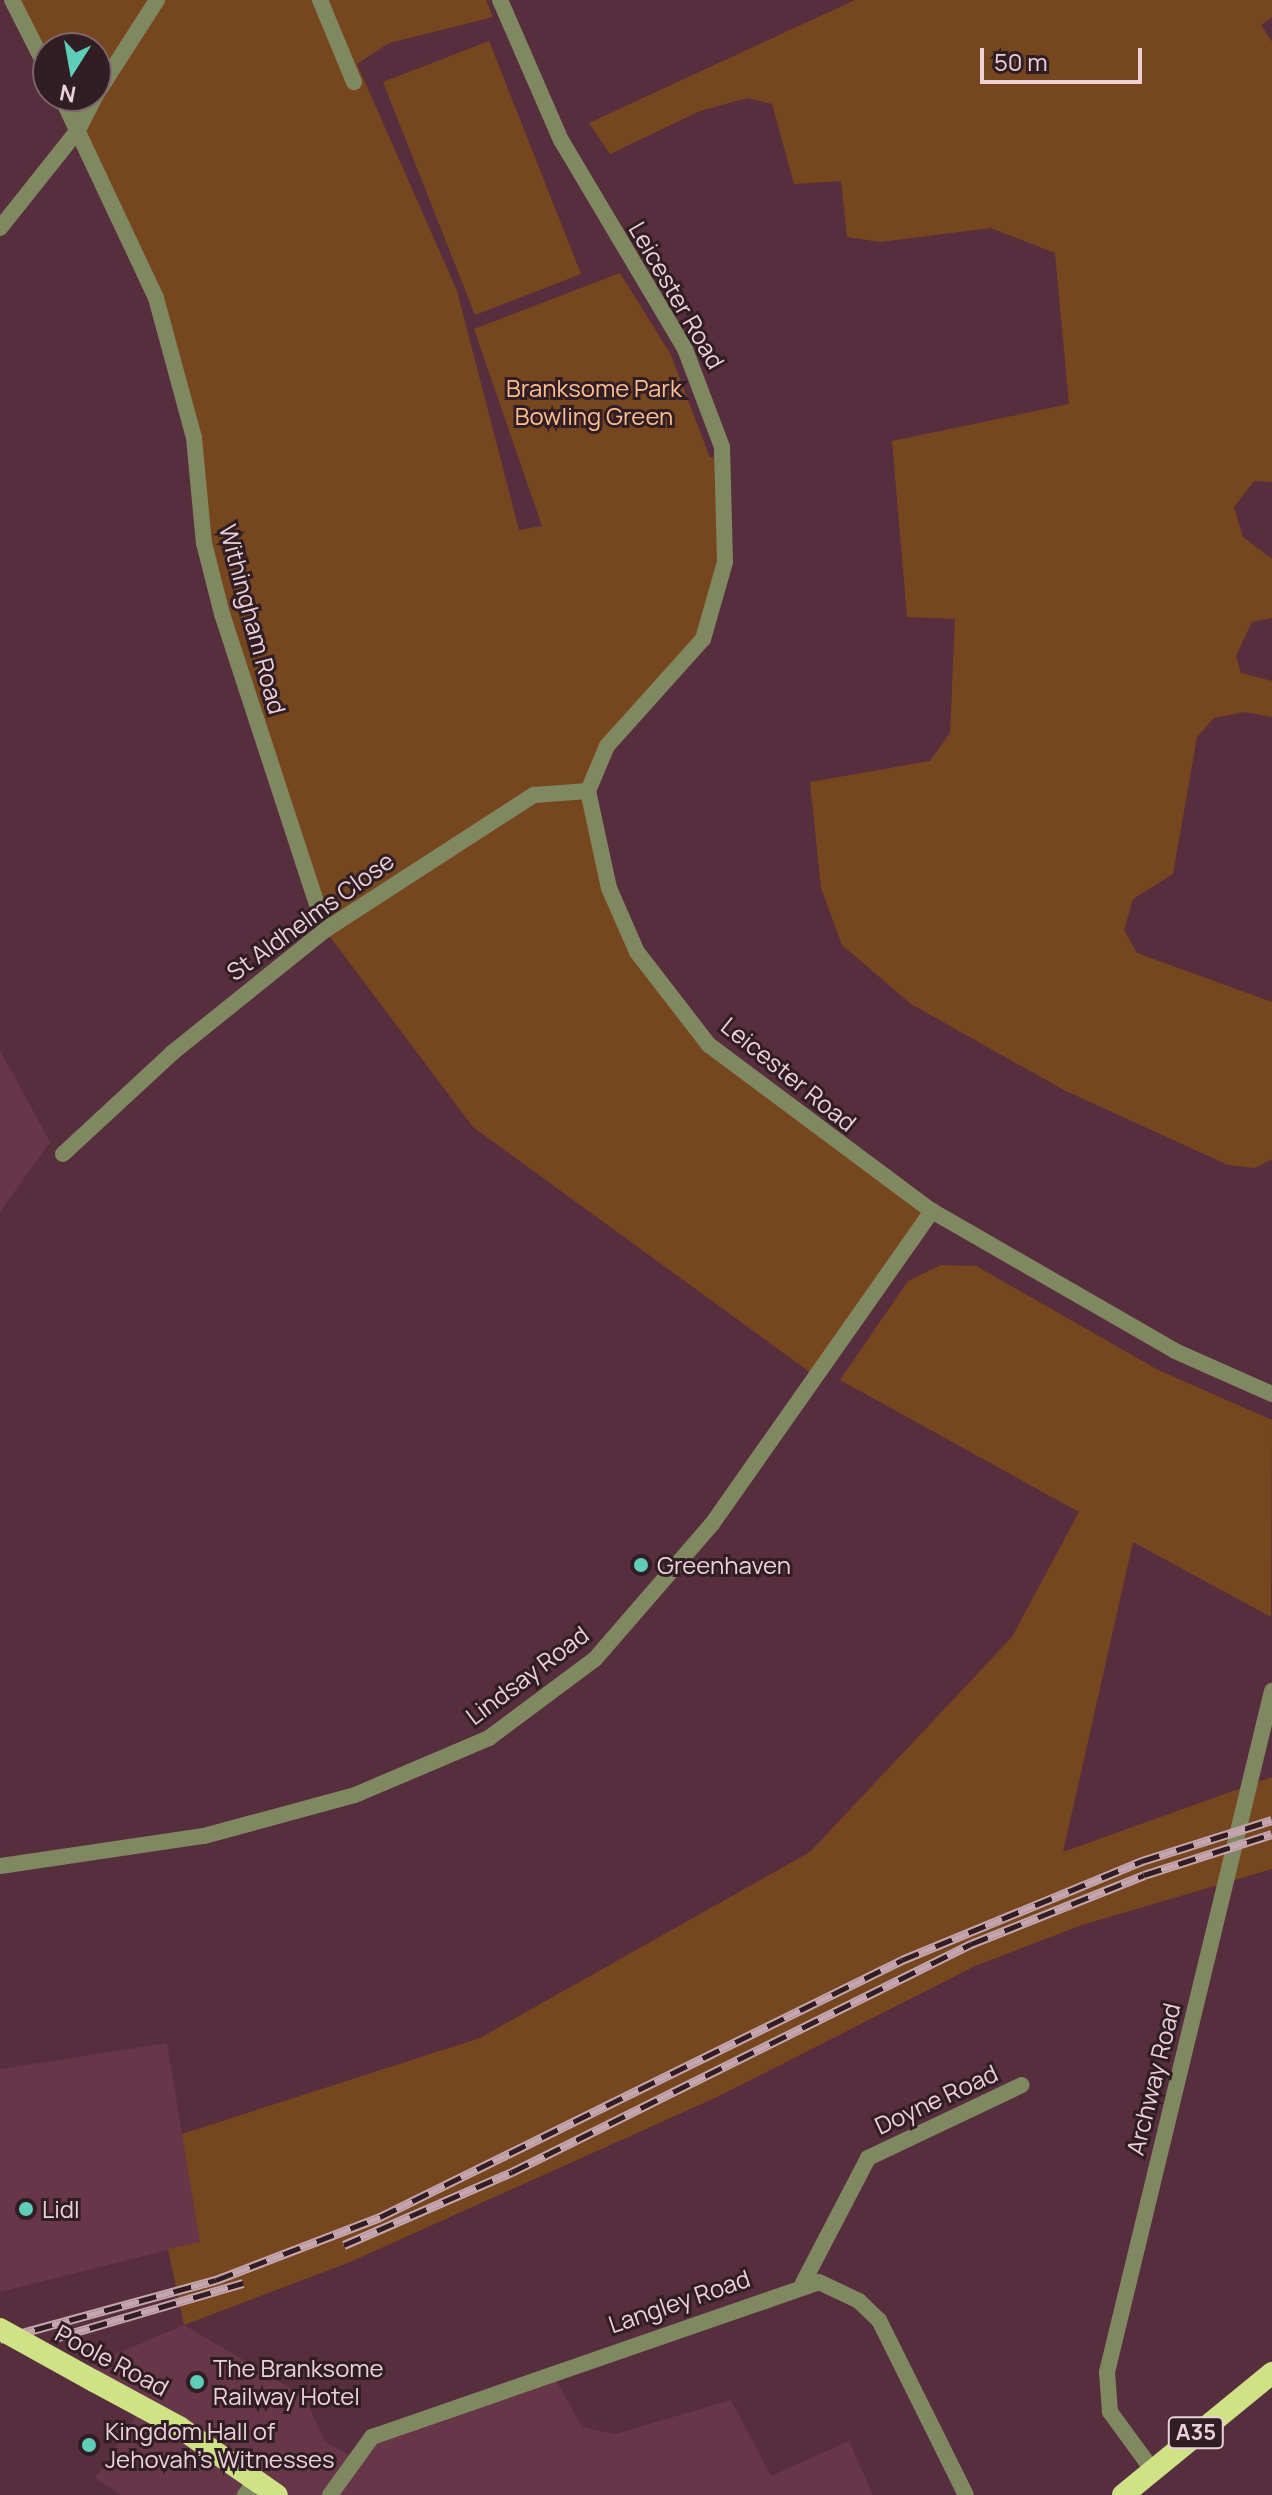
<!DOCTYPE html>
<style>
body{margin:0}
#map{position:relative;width:1272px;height:2495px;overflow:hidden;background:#572e3d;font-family:Manrope,sans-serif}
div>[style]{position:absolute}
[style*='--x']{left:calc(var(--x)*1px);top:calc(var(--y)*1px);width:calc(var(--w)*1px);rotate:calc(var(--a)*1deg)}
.built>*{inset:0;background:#673648}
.green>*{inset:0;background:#76471f}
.minor>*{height:16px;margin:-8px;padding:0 8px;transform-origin:8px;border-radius:8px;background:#808861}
.tertiary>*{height:16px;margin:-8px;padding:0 8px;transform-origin:8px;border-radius:8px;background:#808861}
.trunk>*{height:22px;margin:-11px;padding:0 11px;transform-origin:11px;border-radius:11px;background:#cfe286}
.rail>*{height:9px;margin-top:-4.5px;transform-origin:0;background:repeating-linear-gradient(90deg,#311d24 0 18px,#c5a6b0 0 36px);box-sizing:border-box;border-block:2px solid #c5a6b0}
.trunk-bridge>*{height:22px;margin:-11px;padding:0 11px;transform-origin:11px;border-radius:11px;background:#cfe286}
.dots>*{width:22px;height:22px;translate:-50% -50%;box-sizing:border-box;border:4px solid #311d24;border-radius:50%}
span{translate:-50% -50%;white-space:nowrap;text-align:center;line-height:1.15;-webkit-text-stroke:6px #311d24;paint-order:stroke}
.shield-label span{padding:2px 6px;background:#311d24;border:2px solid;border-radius:6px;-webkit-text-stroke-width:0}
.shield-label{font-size:22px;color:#ecd1d9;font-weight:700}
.street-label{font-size:24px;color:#ecd1d9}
.park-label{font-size:24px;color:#fcbf90}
.poi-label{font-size:24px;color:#ecd1d9}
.left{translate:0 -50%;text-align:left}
.north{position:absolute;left:32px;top:32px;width:80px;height:80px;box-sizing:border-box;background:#311d24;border:2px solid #7c656c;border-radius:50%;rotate:191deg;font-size:22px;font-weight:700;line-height:32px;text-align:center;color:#ecd1d9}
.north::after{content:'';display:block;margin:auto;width:28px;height:36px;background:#5eceb8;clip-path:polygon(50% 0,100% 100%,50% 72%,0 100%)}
.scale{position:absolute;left:980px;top:48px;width:162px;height:36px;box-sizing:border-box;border:4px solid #ecd1d9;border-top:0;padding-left:10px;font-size:24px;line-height:28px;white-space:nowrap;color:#ecd1d9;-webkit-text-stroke:6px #311d24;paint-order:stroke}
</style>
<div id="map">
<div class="built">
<div style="clip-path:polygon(0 1050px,50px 1142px,0 1212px)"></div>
<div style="clip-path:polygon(167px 2043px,200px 2242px,0 2292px,0 2069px)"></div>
<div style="clip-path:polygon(184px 2325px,304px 2396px,325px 2442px,351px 2456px,361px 2444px,551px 2371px,582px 2427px,615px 2434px,731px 2400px,771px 2476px,849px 2441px,873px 2495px,121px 2495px,95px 2478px,143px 2406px,76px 2371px)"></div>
</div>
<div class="green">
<div style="clip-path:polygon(12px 0,486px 0,493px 17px,389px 43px,357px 64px,457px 291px,519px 530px,542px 526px,474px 329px,620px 273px,671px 355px,710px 458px,723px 453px,725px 562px,703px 639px,607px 746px,588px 791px,637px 952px,709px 1045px,932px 1211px,815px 1376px,473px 1127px,325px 930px,222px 614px,194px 438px,156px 298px,61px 96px,96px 96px,96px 48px,48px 48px,48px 71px)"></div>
<div style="clip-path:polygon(855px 0,1272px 0,1272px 17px,1261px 25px,1272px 42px,1272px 482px,1254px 481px,1234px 507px,1243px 537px,1272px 559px,1272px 618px,1252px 622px,1236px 656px,1241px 673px,1272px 681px,1272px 717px,1244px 712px,1214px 718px,1197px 737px,1173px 874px,1133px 899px,1124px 930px,1137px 953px,1272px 1002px,1272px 1159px,1255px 1168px,1228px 1165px,1064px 1090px,911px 1004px,842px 945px,821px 888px,810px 782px,930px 761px,950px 733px,955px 619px,907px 617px,892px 441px,1069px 404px,1055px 253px,991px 228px,880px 242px,847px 237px,841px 181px,794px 184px,772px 104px,747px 98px,700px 111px,610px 154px,589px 123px)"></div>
<div style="clip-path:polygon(489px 41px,581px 274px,475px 315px,383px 82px)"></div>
<div style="clip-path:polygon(941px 1265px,976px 1266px,1158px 1370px,1272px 1420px,1271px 1617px,1133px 1542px,1063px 1852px,1272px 1777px,1272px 1869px,1082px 1925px,975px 1966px,717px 2097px,350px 2262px,184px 2325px,168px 2249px,200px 2242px,182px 2134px,480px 2038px,810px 1852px,1012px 1637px,1079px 1512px,840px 1380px,908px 1281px)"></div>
</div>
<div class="minor">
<div style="--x:12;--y:0;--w:80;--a:63.1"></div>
<div style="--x:320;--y:0;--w:89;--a:67.5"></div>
<div style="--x:96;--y:95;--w:113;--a:-57.3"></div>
<div style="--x:61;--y:96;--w:223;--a:64.8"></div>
<div style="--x:156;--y:298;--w:145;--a:74.8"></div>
<div style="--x:194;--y:438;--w:105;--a:84.6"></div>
<div style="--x:204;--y:543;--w:73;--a:75.8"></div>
<div style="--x:222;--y:614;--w:332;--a:71.9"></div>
<div style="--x:0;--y:228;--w:125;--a:-51.5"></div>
<div style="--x:78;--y:130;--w:38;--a:-63"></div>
<div style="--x:63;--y:1154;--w:149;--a:-42.8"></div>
<div style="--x:172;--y:1053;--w:196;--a:-38.8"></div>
<div style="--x:325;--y:930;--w:249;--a:-32.9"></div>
<div style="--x:534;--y:795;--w:54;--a:-4.2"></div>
<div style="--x:803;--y:2283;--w:141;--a:-62.5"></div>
<div style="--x:868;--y:2158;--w:170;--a:-25.4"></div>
<div style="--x:245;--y:2495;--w:16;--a:-52"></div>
<div style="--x:330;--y:2495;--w:72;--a:-54.1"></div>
<div style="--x:372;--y:2437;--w:473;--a:-19.1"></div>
<div style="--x:819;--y:2282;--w:44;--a:25.4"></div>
<div style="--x:859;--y:2301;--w:28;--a:44"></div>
<div style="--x:879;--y:2320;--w:195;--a:63.6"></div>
</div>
<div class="tertiary">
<div style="--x:500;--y:0;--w:153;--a:66.5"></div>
<div style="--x:561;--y:140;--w:243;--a:59.3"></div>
<div style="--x:685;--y:349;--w:105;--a:69.3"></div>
<div style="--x:722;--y:447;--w:115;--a:88.5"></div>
<div style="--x:725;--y:562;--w:80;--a:105.9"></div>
<div style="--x:703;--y:639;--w:144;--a:131.9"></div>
<div style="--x:607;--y:746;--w:49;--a:112.9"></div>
<div style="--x:588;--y:791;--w:99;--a:77.8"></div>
<div style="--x:609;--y:888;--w:70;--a:66.4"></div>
<div style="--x:637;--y:952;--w:118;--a:52.3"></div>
<div style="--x:709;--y:1045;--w:278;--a:36.7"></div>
<div style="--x:932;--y:1211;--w:280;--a:29.9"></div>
<div style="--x:1175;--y:1351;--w:106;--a:23.9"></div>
<div style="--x:0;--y:1866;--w:206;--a:-8.4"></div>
<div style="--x:204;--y:1836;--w:156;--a:-15.2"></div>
<div style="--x:355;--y:1795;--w:146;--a:-23"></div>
<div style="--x:489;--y:1738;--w:132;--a:-36.7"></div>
<div style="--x:595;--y:1659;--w:179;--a:-49.1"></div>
<div style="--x:712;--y:1524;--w:383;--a:-54.9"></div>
<div style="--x:1151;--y:2468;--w:69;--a:-126.2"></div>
<div style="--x:1110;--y:2412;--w:40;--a:-94.3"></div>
<div style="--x:1107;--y:2372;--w:701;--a:-76.38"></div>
</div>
<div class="trunk">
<div style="--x:94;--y:2381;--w:97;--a:28.4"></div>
<div style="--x:179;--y:2427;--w:119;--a:34.8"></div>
<div style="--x:1123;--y:2495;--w:193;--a:-39.3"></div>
</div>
<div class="rail">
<div style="--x:344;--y:2245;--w:183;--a:-23.5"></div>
<div style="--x:512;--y:2172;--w:513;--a:-26.42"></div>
<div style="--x:971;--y:1944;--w:186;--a:-21.7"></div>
<div style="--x:1144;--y:1875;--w:134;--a:-17.8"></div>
<div style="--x:55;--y:2338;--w:196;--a:-16.3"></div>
<div style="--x:0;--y:2339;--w:224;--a:-15.3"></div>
<div style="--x:216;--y:2280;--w:176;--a:-21"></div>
<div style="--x:380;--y:2217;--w:582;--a:-26.21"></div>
<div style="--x:902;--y:1960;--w:260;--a:-22.4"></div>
<div style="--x:1142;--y:1861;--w:136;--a:-17.5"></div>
</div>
<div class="trunk-bridge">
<div style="--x:0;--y:2329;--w:107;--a:29"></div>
</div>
<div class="dots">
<div style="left:641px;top:1565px;background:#5eceb8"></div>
<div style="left:26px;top:2209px;background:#5eceb8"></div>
<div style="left:197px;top:2382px;background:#5eceb8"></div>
<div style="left:89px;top:2445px;background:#5eceb8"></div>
</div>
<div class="shield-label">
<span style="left:1196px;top:2433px">A35</span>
</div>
<div class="street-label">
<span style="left:677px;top:295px;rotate:60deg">Leicester Road</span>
<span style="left:253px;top:619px;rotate:75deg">Withingham Road</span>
<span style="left:310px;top:916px;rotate:-36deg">St Aldhelms Close</span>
<span style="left:789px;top:1074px;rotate:39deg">Leicester Road</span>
<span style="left:527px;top:1675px;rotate:-37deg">Lindsay Road</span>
<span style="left:1153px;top:2079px;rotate:-76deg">Archway Road</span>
<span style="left:936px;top:2099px;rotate:-25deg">Doyne Road</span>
<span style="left:679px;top:2301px;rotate:-19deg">Langley Road</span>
<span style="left:112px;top:2360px;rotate:28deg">Poole Road</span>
</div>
<div class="park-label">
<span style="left:594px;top:402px">Branksome Park<br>Bowling Green</span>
</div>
<div class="poi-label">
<span class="left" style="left:657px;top:1565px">Greenhaven</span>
<span class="left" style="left:42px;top:2209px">Lidl</span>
<span class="left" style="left:213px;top:2382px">The Branksome<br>Railway Hotel</span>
<span class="left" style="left:105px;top:2445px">Kingdom Hall of<br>Jehovah's Witnesses</span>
</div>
<div class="north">N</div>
<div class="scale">50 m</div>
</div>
